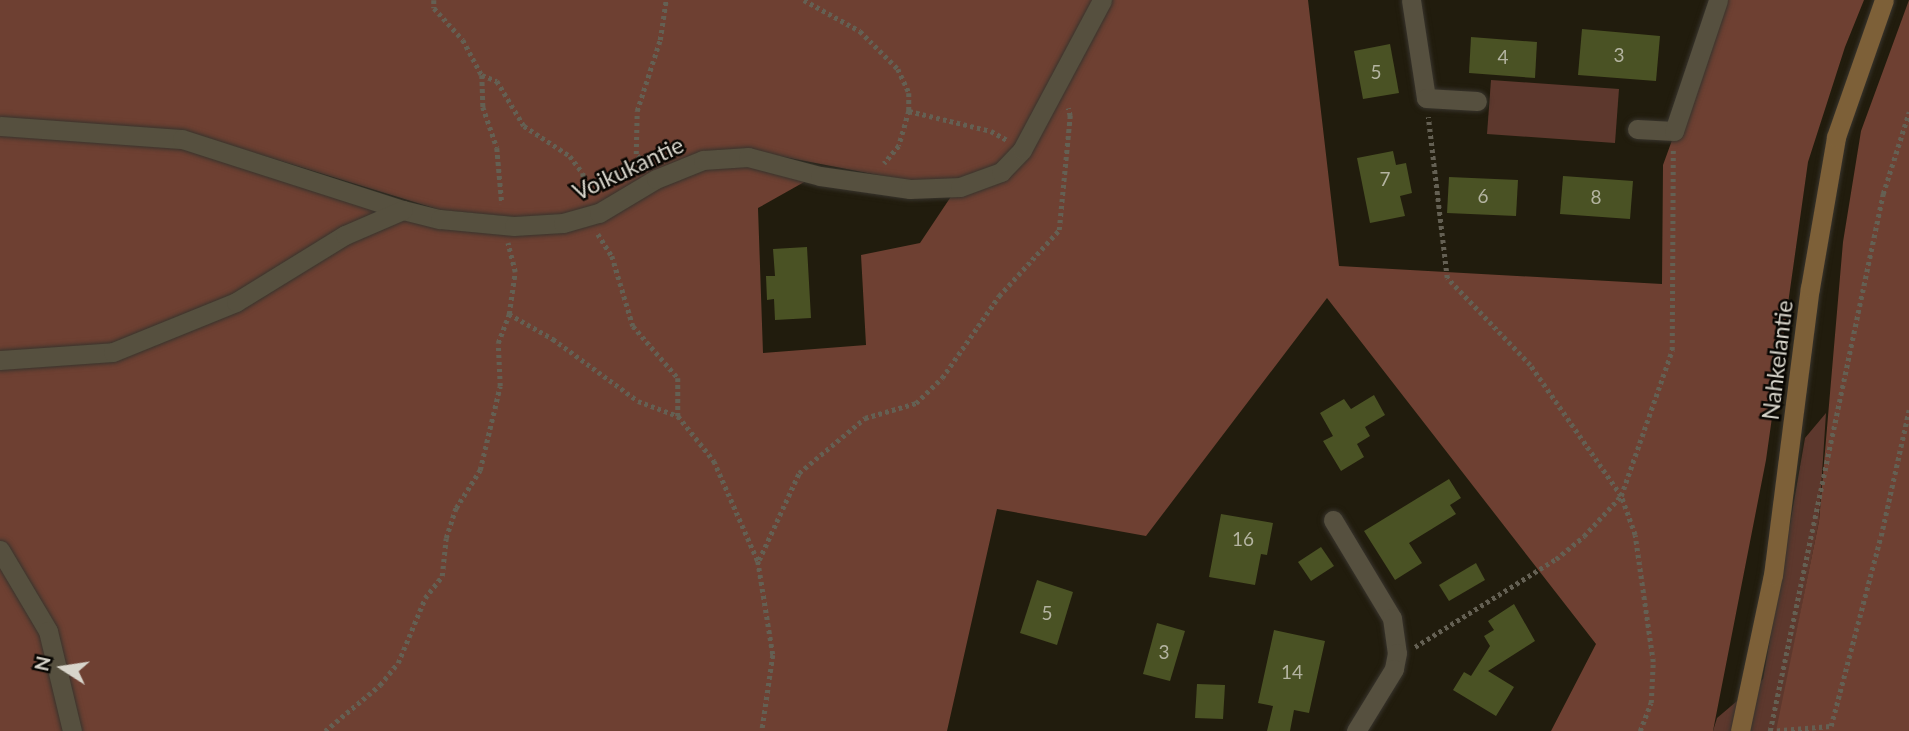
<!DOCTYPE html>
<style>
body{margin:0}
#map{position:relative;width:1909px;height:731px;overflow:hidden;background:#211c0d;font-family:Lato,sans-serif}
div>[style]{position:absolute}
[style*='--x']{left:calc(var(--x)*1px);top:calc(var(--y)*1px);width:calc(var(--w)*1px);rotate:calc(var(--a)*1deg)}
.green>*{inset:0;background:#5d382d}
.forest>*{inset:0;background:#6e4032}
.building>*{inset:0;background:#4a5224}
.path>*{height:4.5px;margin-top:-2.25px;transform-origin:0;background:repeating-linear-gradient(90deg,#646053 0 3.5px,transparent 0 7px)}
.roads{filter:drop-shadow(0 0 2px #38342d) drop-shadow(0 0 2px #38342d)}
.minor>*{height:19px;margin:-9.5px;padding:0 9.5px;transform-origin:9.5px;border-radius:9.5px;background:#56503f}
.secondary>*{height:19px;margin:-9.5px;padding:0 9.5px;transform-origin:9.5px;border-radius:9.5px;background:#7d6038}
span{translate:-50% -50%;white-space:nowrap;text-align:center;line-height:1.15;-webkit-text-stroke:5px #090703;paint-order:stroke}
.number-label{font-size:19px;color:#b4b4a1}
.number-label span{-webkit-text-stroke-width:0}
.street-label{font-size:23px;color:#d8d5cb}
.north{position:absolute;left:28px;top:633px;width:70px;height:70px;-webkit-text-stroke:5px #090703;paint-order:stroke;rotate:282deg;font-size:19px;font-weight:700;line-height:28px;text-align:center;color:#d8d5cb}
.north::after{content:'';display:block;margin:auto;width:24px;height:32px;background:#d8d5cb;clip-path:polygon(50% 0,100% 100%,50% 72%,0 100%)}
</style>
<div id="map">
<div class="green">
<div style="clip-path:polygon(1491px 80px,1619px 89px,1615px 143px,1487px 134px)"></div>
<div style="clip-path:polygon(1826px 413px,1819px 521px,1777px 731px,1713px 731px,1717px 718px,1763px 679px,1805px 438px)"></div>
</div>
<div class="forest">
<div style="clip-path:polygon(0 0,1093px 0,1019px 143px,996px 166px,958px 179px,909px 181px,747px 150px,596px 208px,563px 217px,513px 217px,440px 210px,183px 131px,0 118px)"></div>
<div style="clip-path:polygon(1111px 0,1308px 0,1339px 266px,1662px 284px,1663px 165px,1723px 0,1864px 0,1845px 47px,1808px 162px,1766px 460px,1713px 731px,1551px 731px,1596px 644px,1327px 298px,1146px 536px,997px 509px,947px 731px,0 731px,0 134px,179px 147px,513px 234px,666px 183px,705px 166px,746px 163px,806px 181px,758px 208px,763px 353px,866px 345px,861px 255px,920px 243px,952px 195px,1002px 181px)"></div>
<div style="clip-path:polygon(1909px 0,1909px 731px,1776px 731px,1819px 521px,1843px 242px,1861px 131px)"></div>
</div>
<div class="building">
<div style="clip-path:polygon(1582px 29px,1660px 36px,1656px 81px,1578px 75px)"></div>
<div style="clip-path:polygon(1471px 37px,1537px 42px,1535px 78px,1469px 73px)"></div>
<div style="clip-path:polygon(1390px 44px,1399px 93px,1363px 99px,1354px 51px)"></div>
<div style="clip-path:polygon(1393px 151px,1396px 165px,1406px 163px,1412px 193px,1400px 196px,1405px 216px,1370px 223px,1357px 158px)"></div>
<div style="clip-path:polygon(1563px 176px,1633px 181px,1630px 219px,1560px 214px)"></div>
<div style="clip-path:polygon(1449px 177px,1518px 180px,1516px 216px,1447px 213px)"></div>
<div style="clip-path:polygon(807px 247px,811px 318px,775px 320px,774px 299px,767px 300px,766px 276px,775px 276px,773px 249px)"></div>
<div style="clip-path:polygon(1374px 395px,1385px 415px,1365px 427px,1370px 436px,1357px 444px,1364px 457px,1341px 471px,1323px 441px,1333px 436px,1320px 413px,1344px 399px,1351px 409px)"></div>
<div style="clip-path:polygon(1449px 479px,1461px 498px,1450px 505px,1456px 514px,1409px 543px,1422px 563px,1395px 580px,1364px 531px)"></div>
<div style="clip-path:polygon(1221px 514px,1273px 523px,1267px 555px,1261px 554px,1255px 585px,1209px 577px)"></div>
<div style="clip-path:polygon(1321px 547px,1334px 566px,1311px 581px,1298px 562px)"></div>
<div style="clip-path:polygon(1476px 563px,1485px 580px,1449px 601px,1439px 585px)"></div>
<div style="clip-path:polygon(1037px 580px,1073px 592px,1057px 645px,1020px 633px)"></div>
<div style="clip-path:polygon(1514px 604px,1535px 641px,1488px 671px,1514px 687px,1496px 716px,1453px 690px,1464px 672px,1471px 676px,1490px 646px,1484px 636px,1494px 630px,1488px 621px)"></div>
<div style="clip-path:polygon(1157px 623px,1185px 631px,1170px 681px,1143px 674px)"></div>
<div style="clip-path:polygon(1274px 630px,1325px 641px,1309px 713px,1294px 710px,1290px 731px,1267px 731px,1273px 706px,1258px 703px)"></div>
<div style="clip-path:polygon(1197px 684px,1225px 685px,1223px 719px,1195px 718px)"></div>
</div>
<div class="path">
<div style="--x:434;--y:0;--w:8;--a:90"></div>
<div style="--x:434;--y:8;--w:43;--a:47.8"></div>
<div style="--x:463;--y:40;--w:40;--a:62"></div>
<div style="--x:482;--y:75;--w:32;--a:88"></div>
<div style="--x:483;--y:107;--w:43;--a:71.1"></div>
<div style="--x:497;--y:148;--w:56;--a:84.9"></div>
<div style="--x:804;--y:0;--w:64;--a:29"></div>
<div style="--x:860;--y:31;--w:54;--a:45"></div>
<div style="--x:898;--y:69;--w:26;--a:65"></div>
<div style="--x:909;--y:93;--w:18;--a:90"></div>
<div style="--x:909;--y:111;--w:36;--a:106"></div>
<div style="--x:899;--y:146;--w:23;--a:130"></div>
<div style="--x:482;--y:75;--w:16;--a:22"></div>
<div style="--x:497;--y:81;--w:52;--a:59"></div>
<div style="--x:524;--y:126;--w:55;--a:33.1"></div>
<div style="--x:570;--y:156;--w:21;--a:53"></div>
<div style="--x:583;--y:173;--w:23;--a:85"></div>
<div style="--x:909;--y:111;--w:84;--a:13.7"></div>
<div style="--x:991;--y:131;--w:18;--a:29"></div>
<div style="--x:644;--y:164;--w:13;--a:-129"></div>
<div style="--x:636;--y:154;--w:43;--a:-88.7"></div>
<div style="--x:637;--y:111;--w:75;--a:-72.1"></div>
<div style="--x:660;--y:40;--w:40;--a:-81.5"></div>
<div style="--x:598;--y:234;--w:26;--a:58"></div>
<div style="--x:612;--y:256;--w:73;--a:73.3"></div>
<div style="--x:633;--y:326;--w:69;--a:49.1"></div>
<div style="--x:678;--y:378;--w:38;--a:90"></div>
<div style="--x:678;--y:416;--w:58;--a:51.3"></div>
<div style="--x:714;--y:461;--w:109;--a:66.3"></div>
<div style="--x:758;--y:561;--w:95;--a:80.9"></div>
<div style="--x:773;--y:655;--w:77;--a:98.2"></div>
<div style="--x:509;--y:314;--w:51;--a:29.6"></div>
<div style="--x:553;--y:339;--w:105;--a:36.1"></div>
<div style="--x:638;--y:401;--w:43;--a:20.6"></div>
<div style="--x:759;--y:560;--w:96;--a:-65.3"></div>
<div style="--x:799;--y:473;--w:86;--a:-39.8"></div>
<div style="--x:865;--y:418;--w:53;--a:-16.4"></div>
<div style="--x:916;--y:403;--w:36;--a:-44"></div>
<div style="--x:942;--y:378;--w:100;--a:-55.2"></div>
<div style="--x:999;--y:296;--w:89;--a:-47.7"></div>
<div style="--x:1059;--y:230;--w:115;--a:-84.5"></div>
<div style="--x:1070;--y:116;--w:8;--a:-104"></div>
<div style="--x:1415;--y:647;--w:166;--a:-32"></div>
<div style="--x:1556;--y:559;--w:36;--a:-39"></div>
<div style="--x:1584;--y:536;--w:54;--a:-47.2"></div>
<div style="--x:1621;--y:496;--w:160;--a:-124.8"></div>
<div style="--x:1530;--y:365;--w:120;--a:-133.7"></div>
<div style="--x:1447;--y:278;--w:162;--a:-96.7"></div>
<div style="--x:325;--y:731;--w:72;--a:-39.9"></div>
<div style="--x:380;--y:685;--w:28;--a:-51"></div>
<div style="--x:398;--y:663;--w:70;--a:-67.4"></div>
<div style="--x:425;--y:598;--w:28;--a:-52"></div>
<div style="--x:442;--y:576;--w:38;--a:-84"></div>
<div style="--x:446;--y:538;--w:32;--a:-72"></div>
<div style="--x:456;--y:508;--w:45;--a:-57.7"></div>
<div style="--x:480;--y:470;--w:86;--a:-76.6"></div>
<div style="--x:500;--y:386;--w:43;--a:-92.7"></div>
<div style="--x:498;--y:343;--w:31;--a:-69"></div>
<div style="--x:509;--y:314;--w:42;--a:-81.9"></div>
<div style="--x:515;--y:272;--w:30;--a:-104"></div>
<div style="--x:1640;--y:731;--w:30;--a:-69"></div>
<div style="--x:1651;--y:703;--w:41;--a:-87.2"></div>
<div style="--x:1653;--y:662;--w:128;--a:-98.1"></div>
<div style="--x:1635;--y:535;--w:41;--a:-109.7"></div>
<div style="--x:1621;--y:496;--w:155;--a:-70.7"></div>
<div style="--x:1672;--y:350;--w:201;--a:-89.7"></div>
<div style="--x:1770;--y:731;--w:549;--a:-78.12"></div>
<div style="--x:1883;--y:194;--w:86;--a:-72.4"></div>
<div style="--x:1770;--y:731;--w:61;--a:-4.7"></div>
<div style="--x:1831;--y:726;--w:196;--a:-75.3"></div>
<div style="--x:1881;--y:536;--w:129;--a:-77.5"></div>
</div>
<div class="roads">
<div class="minor">
<div style="--x:1411;--y:0;--w:99;--a:81.3"></div>
<div style="--x:1426;--y:98;--w:51;--a:3.4"></div>
<div style="--x:0;--y:126;--w:182;--a:4.1"></div>
<div style="--x:182;--y:139;--w:232;--a:17.8"></div>
<div style="--x:403;--y:210;--w:38;--a:14"></div>
<div style="--x:440;--y:219;--w:74;--a:5.4"></div>
<div style="--x:514;--y:226;--w:49;--a:-3.5"></div>
<div style="--x:563;--y:223;--w:37;--a:-16"></div>
<div style="--x:599;--y:213;--w:66;--a:-30.8"></div>
<div style="--x:656;--y:179;--w:51;--a:-22"></div>
<div style="--x:703;--y:160;--w:45;--a:-3.8"></div>
<div style="--x:748;--y:157;--w:74;--a:14.8"></div>
<div style="--x:820;--y:176;--w:91;--a:8.2"></div>
<div style="--x:910;--y:189;--w:50;--a:-2.3"></div>
<div style="--x:960;--y:187;--w:44;--a:-20.1"></div>
<div style="--x:1001;--y:172;--w:30;--a:-46"></div>
<div style="--x:1022;--y:150;--w:170;--a:-61.9"></div>
<div style="--x:1637;--y:129;--w:37;--a:3"></div>
<div style="--x:1674;--y:131;--w:138;--a:-71.4"></div>
<div style="--x:0;--y:360;--w:113;--a:-4"></div>
<div style="--x:113;--y:352;--w:133;--a:-22.1"></div>
<div style="--x:236;--y:302;--w:128;--a:-31.6"></div>
<div style="--x:345;--y:235;--w:63;--a:-23.3"></div>
<div style="--x:1333;--y:520;--w:114;--a:59"></div>
<div style="--x:1392;--y:618;--w:35;--a:82"></div>
<div style="--x:1397;--y:653;--w:16;--a:101"></div>
<div style="--x:1394;--y:669;--w:73;--a:121.5"></div>
<div style="--x:0;--y:550;--w:94;--a:59.3"></div>
<div style="--x:48;--y:631;--w:103;--a:76.5"></div>
</div>
<div class="secondary">
<div style="--x:1740;--y:731;--w:159;--a:-78.1"></div>
<div style="--x:1773;--y:575;--w:289;--a:-82.7"></div>
<div style="--x:1810;--y:288;--w:153;--a:-80.2"></div>
<div style="--x:1836;--y:137;--w:145;--a:-70.7"></div>
</div>
</div>
<div class="number-label">
<span style="left:1619px;top:55px">3</span>
<span style="left:1503px;top:57px">4</span>
<span style="left:1376px;top:72px">5</span>
<span style="left:1385px;top:179px">7</span>
<span style="left:1483px;top:196px">6</span>
<span style="left:1596px;top:197px">8</span>
<span style="left:1243px;top:539px">16</span>
<span style="left:1047px;top:613px">5</span>
<span style="left:1164px;top:652px">3</span>
<span style="left:1292px;top:672px">14</span>
</div>
<div class="street-label">
<span style="left:628px;top:168px;rotate:-25deg">Voikukantie</span>
<span style="left:1777px;top:360px;rotate:-83deg">Nahkelantie</span>
</div>
<div class="north">N</div>
</div>
